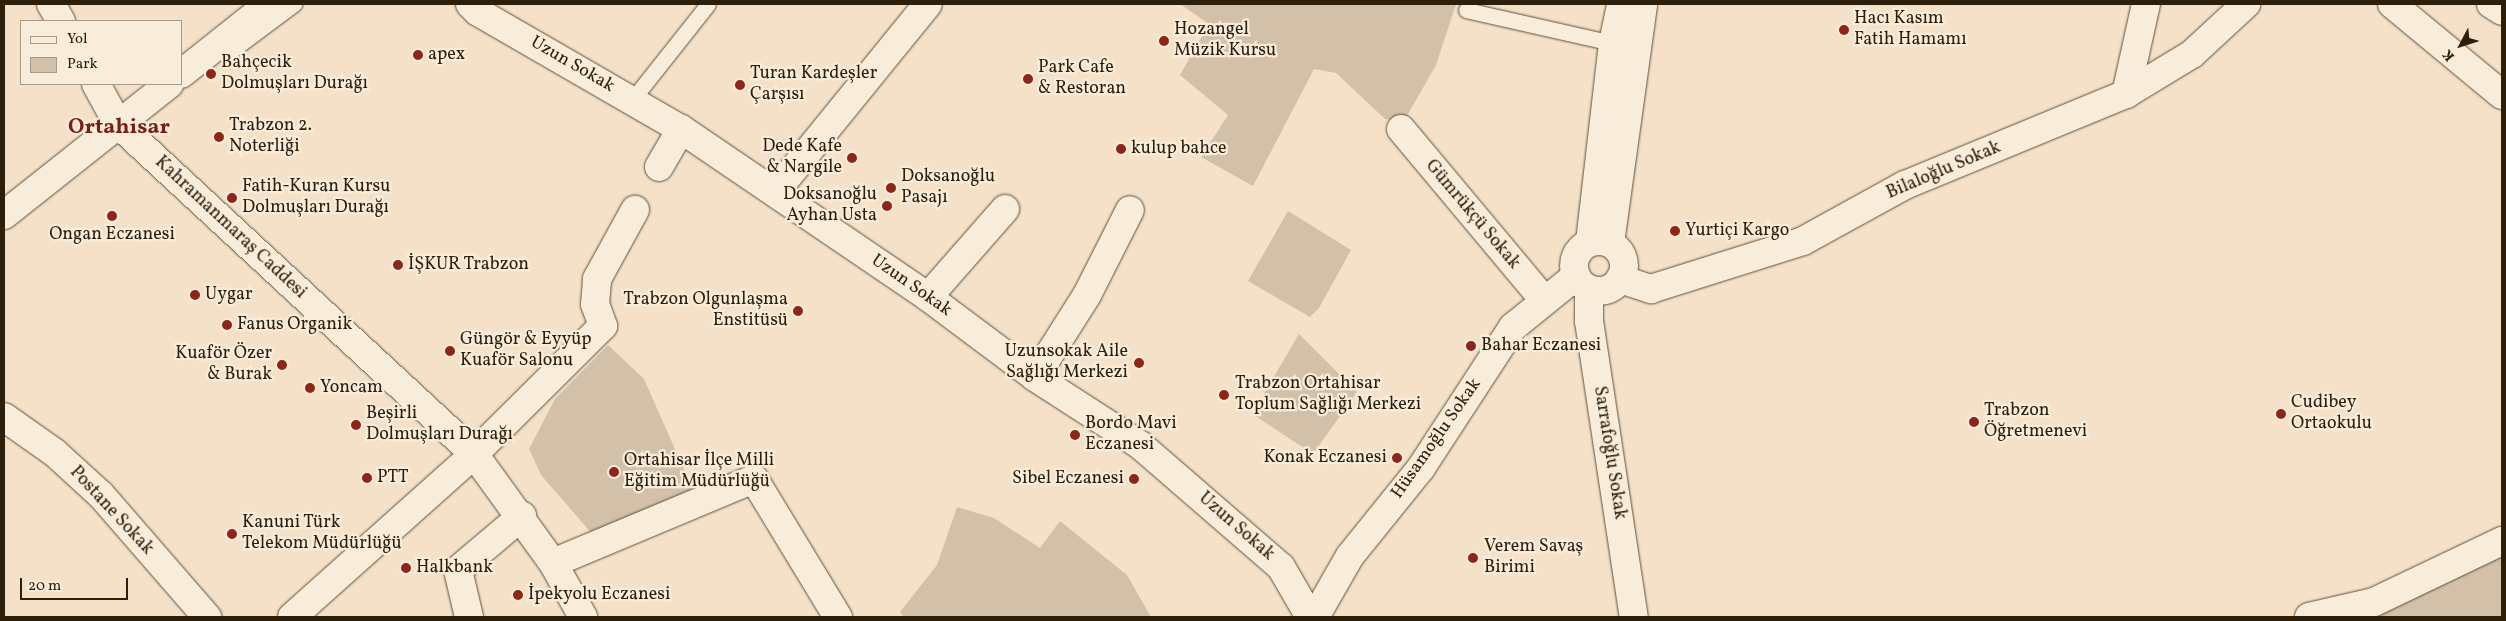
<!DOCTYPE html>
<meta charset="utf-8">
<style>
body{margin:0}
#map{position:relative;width:2506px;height:621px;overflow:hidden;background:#f4e1c8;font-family:Vollkorn,serif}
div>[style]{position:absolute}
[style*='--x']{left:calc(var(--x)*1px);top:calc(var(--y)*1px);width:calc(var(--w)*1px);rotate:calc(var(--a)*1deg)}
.green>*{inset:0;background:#d2c0a8}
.roads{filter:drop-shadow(0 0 1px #60503a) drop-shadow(0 0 1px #60503a)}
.lane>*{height:15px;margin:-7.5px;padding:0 7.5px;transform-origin:7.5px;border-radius:7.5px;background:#f8ecdb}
.street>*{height:28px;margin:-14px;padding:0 14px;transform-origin:14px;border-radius:14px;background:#f8ecdb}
.street>.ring{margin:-14px;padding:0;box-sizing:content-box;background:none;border:28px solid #f8ecdb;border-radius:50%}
.secondary>*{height:28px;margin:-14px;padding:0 14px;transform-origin:14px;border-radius:14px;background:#f8ecdb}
.dots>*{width:14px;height:14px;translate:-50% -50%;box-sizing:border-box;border:2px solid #f8ecdb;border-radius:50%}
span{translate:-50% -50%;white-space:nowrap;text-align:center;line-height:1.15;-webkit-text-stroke:4.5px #f8ecdb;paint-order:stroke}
.poi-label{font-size:18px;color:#2e1f0b}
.left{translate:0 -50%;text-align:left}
.right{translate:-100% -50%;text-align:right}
.street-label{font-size:18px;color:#2e1f0b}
.district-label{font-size:22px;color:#7a1f14;font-weight:700}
.frame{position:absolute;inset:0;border:5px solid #2e1f0b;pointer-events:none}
.legend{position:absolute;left:20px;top:20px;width:162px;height:65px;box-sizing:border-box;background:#f8ecdb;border:1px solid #a79a88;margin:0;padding:6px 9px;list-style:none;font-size:15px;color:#2e1f0b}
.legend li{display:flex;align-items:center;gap:10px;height:25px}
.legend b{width:25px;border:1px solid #a79a88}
.north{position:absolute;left:2436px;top:20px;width:50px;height:50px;-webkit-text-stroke:4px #f8ecdb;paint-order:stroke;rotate:230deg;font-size:14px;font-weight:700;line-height:20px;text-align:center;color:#2e1f0b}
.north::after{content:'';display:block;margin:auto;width:18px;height:22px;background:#2e1f0b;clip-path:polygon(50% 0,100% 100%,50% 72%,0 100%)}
.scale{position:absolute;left:20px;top:578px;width:108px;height:22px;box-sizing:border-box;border:2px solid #2e1f0b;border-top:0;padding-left:6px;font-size:15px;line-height:18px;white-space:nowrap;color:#2e1f0b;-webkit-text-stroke:4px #f8ecdb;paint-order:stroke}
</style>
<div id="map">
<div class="green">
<div style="clip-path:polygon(1180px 4px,1456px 4px,1436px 65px,1404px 121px,1385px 119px,1336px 73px,1314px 69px,1253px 186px,1201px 157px,1228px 115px,1180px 75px,1209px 24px)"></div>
<div style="clip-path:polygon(1288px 211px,1351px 250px,1319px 308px,1310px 317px,1248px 281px)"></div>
<div style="clip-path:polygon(1299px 334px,1357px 392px,1313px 454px,1252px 414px)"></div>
<div style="clip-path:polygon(608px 345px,644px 379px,697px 499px,594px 536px,541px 475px,529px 449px,555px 399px)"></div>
<div style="clip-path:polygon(957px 507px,994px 518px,1040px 548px,1060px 521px,1127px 575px,1151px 617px,904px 617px,900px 612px,937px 565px)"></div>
<div style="clip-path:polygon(2502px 548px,2502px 617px,2358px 617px)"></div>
</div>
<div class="roads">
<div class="lane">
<div style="--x:1466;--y:10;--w:151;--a:12.7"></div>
<div style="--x:227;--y:54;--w:84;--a:-36.7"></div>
<div style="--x:632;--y:100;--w:122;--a:-51.6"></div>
</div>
<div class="street">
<div style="--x:51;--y:4;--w:20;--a:60"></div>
<div style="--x:2392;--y:4;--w:143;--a:39.6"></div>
<div style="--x:96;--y:84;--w:46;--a:61.2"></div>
<div style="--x:2126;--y:94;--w:92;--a:-77.5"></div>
<div style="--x:1401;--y:129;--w:223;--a:50.1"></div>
<div style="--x:659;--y:167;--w:44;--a:-59.9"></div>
<div style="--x:775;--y:192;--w:242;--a:-50.9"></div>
<div class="ring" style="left:1574px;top:241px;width:22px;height:22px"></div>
<div style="--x:1620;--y:279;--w:33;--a:18"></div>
<div style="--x:1651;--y:289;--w:159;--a:-17.5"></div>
<div style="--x:1803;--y:241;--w:116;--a:-28.8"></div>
<div style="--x:1905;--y:185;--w:239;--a:-22.4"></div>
<div style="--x:2126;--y:94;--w:77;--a:-31.2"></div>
<div style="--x:2192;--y:54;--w:74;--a:-42.8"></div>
<div style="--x:1589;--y:289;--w:32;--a:90"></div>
<div style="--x:1589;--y:321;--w:299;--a:81.4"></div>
<div style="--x:928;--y:297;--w:117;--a:-48.8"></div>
<div style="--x:1035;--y:377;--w:97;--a:-57.6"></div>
<div style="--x:1087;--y:295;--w:95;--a:-63.2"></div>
<div style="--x:4;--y:417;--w:62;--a:35.2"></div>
<div style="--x:55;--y:453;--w:62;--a:42.4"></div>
<div style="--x:101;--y:495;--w:162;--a:49"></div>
<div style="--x:553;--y:563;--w:218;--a:-22.7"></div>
<div style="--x:754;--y:479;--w:162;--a:58.7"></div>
<div style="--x:292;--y:617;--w:244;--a:-41.8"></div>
<div style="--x:474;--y:454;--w:182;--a:-44.8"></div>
<div style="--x:603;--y:326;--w:23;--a:-110"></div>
<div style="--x:595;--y:304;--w:25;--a:-85"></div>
<div style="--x:597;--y:279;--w:79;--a:-61.2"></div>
<div style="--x:469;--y:617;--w:48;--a:-103.2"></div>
<div style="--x:458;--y:570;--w:84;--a:-40.2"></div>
<div style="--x:1315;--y:617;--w:70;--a:-60.2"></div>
<div style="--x:1350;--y:556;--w:113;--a:-51.1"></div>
<div style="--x:1421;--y:468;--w:168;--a:-56.9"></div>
<div style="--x:1513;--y:327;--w:81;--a:-39"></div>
<div style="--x:2309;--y:617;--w:67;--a:-13"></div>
<div style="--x:2374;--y:602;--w:142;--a:-25.5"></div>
</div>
<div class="secondary">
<div style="--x:470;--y:4;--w:11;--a:45"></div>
<div style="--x:478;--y:12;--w:234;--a:30"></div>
<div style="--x:681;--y:129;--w:299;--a:34.2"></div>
<div style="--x:928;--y:297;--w:134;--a:36.8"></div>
<div style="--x:1035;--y:377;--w:125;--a:32.9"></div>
<div style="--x:1140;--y:445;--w:186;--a:40.9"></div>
<div style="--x:1281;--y:567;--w:58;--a:59.9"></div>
<div style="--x:2491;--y:4;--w:13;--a:32"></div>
<div style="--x:181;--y:74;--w:112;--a:-38.5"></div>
<div style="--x:118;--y:124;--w:485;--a:42.8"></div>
<div style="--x:474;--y:454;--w:135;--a:54.1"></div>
<div style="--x:553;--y:563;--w:62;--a:60.9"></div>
<div style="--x:4;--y:215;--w:211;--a:-38.4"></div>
<div style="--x:1590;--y:242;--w:200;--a:-83.4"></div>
<div style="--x:1613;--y:43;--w:40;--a:-78"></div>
<div style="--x:1610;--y:243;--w:241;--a:-82.1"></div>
</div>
</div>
<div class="dots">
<div style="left:1844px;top:30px;background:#8f2418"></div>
<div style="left:1164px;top:41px;background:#8f2418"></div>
<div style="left:418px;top:55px;background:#8f2418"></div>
<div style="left:211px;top:74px;background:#8f2418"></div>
<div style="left:1028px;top:79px;background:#8f2418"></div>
<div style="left:740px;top:85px;background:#8f2418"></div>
<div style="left:219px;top:137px;background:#8f2418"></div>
<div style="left:1121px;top:149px;background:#8f2418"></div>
<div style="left:852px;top:158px;background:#8f2418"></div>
<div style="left:891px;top:188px;background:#8f2418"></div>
<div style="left:232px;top:198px;background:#8f2418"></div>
<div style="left:887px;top:206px;background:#8f2418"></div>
<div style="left:112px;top:216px;background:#8f2418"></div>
<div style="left:1675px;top:231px;background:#8f2418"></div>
<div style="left:398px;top:265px;background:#8f2418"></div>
<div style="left:195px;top:295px;background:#8f2418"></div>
<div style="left:798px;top:311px;background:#8f2418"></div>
<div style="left:227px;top:325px;background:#8f2418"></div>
<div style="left:1471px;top:346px;background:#8f2418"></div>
<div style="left:450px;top:351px;background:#8f2418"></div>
<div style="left:1139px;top:363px;background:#8f2418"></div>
<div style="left:282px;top:365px;background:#8f2418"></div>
<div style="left:310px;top:388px;background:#8f2418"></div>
<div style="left:1224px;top:395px;background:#8f2418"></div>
<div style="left:2281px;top:414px;background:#8f2418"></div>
<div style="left:1974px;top:422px;background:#8f2418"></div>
<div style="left:356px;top:425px;background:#8f2418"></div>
<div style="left:1075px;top:435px;background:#8f2418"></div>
<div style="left:1397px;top:458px;background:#8f2418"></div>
<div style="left:614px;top:472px;background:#8f2418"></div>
<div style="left:367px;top:478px;background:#8f2418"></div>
<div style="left:1134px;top:479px;background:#8f2418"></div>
<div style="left:232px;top:534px;background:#8f2418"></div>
<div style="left:1473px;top:558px;background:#8f2418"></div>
<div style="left:406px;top:568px;background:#8f2418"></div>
<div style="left:518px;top:595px;background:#8f2418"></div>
</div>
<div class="poi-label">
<span class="left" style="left:1854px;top:30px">Hacı Kasım<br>Fatih Hamamı</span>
<span class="left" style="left:1174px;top:41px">Hozangel<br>Müzik Kursu</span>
<span class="left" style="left:428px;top:55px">apex</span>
<span class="left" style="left:221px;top:74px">Bahçecik<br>Dolmuşları Durağı</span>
<span class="left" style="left:1038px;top:79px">Park Cafe<br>&amp; Restoran</span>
<span class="left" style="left:750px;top:85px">Turan Kardeşler<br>Çarşısı</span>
<span class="left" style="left:229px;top:137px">Trabzon 2.<br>Noterliği</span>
<span class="right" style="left:842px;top:158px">Dede Kafe<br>&amp; Nargile</span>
<span class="left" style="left:1131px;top:149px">kulup bahce</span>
<span class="left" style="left:901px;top:188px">Doksanoğlu<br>Pasajı</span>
<span class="left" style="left:242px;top:198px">Fatih-Kuran Kursu<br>Dolmuşları Durağı</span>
<span class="right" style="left:877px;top:206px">Doksanoğlu<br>Ayhan Usta</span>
<span class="left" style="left:1685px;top:231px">Yurtiçi Kargo</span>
<span style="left:112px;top:235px">Ongan Eczanesi</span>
<span class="left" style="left:408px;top:265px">İŞKUR Trabzon</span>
<span class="left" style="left:205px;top:295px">Uygar</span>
<span class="right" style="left:788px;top:311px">Trabzon Olgunlaşma<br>Enstitüsü</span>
<span class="left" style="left:237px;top:325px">Fanus Organik</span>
<span class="left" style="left:460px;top:351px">Güngör &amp; Eyyüp<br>Kuaför Salonu</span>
<span class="left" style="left:1481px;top:346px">Bahar Eczanesi</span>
<span class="right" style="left:1128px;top:363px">Uzunsokak Aile<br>Sağlığı Merkezi</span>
<span class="right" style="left:272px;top:365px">Kuaför Özer<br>&amp; Burak</span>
<span class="left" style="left:1235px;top:395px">Trabzon Ortahisar<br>Toplum Sağlığı Merkezi</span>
<span class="left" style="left:320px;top:388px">Yoncam</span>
<span class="left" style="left:2291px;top:414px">Cudibey<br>Ortaokulu</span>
<span class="left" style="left:1984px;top:422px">Trabzon<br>Öğretmenevi</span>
<span class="left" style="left:366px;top:425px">Beşirli<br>Dolmuşları Durağı</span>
<span class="left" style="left:1085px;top:435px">Bordo Mavi<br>Eczanesi</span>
<span class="right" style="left:1387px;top:458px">Konak Eczanesi</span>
<span class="left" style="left:624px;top:472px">Ortahisar İlçe Milli<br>Eğitim Müdürlüğü</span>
<span class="left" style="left:377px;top:478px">PTT</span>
<span class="right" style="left:1124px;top:479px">Sibel Eczanesi</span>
<span class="left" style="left:242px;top:534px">Kanuni Türk<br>Telekom Müdürlüğü</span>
<span class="left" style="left:1484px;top:558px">Verem Savaş<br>Birimi</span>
<span class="left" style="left:416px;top:568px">Halkbank</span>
<span class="left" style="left:528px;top:595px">İpekyolu Eczanesi</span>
</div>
<div class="street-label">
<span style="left:572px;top:65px;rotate:30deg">Uzun Sokak</span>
<span style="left:1944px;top:171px;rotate:-23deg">Bilaloğlu Sokak</span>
<span style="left:1472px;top:215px;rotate:50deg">Gümrükçü Sokak</span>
<span style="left:230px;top:228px;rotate:43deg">Kahramanmaraş Caddesi</span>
<span style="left:911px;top:286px;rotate:35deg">Uzun Sokak</span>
<span style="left:1437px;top:439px;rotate:-55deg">Hüsamoğlu Sokak</span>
<span style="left:1609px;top:453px;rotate:81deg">Sarrafoğlu Sokak</span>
<span style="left:111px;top:511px;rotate:47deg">Postane Sokak</span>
<span style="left:1236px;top:527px;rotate:41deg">Uzun Sokak</span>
</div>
<div class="district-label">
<span style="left:119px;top:128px">Ortahisar</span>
</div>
<div class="frame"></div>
<ul class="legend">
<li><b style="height:6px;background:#f8ecdb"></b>Yol</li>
<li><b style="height:14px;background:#d2c0a8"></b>Park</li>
</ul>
<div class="north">K</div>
<div class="scale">20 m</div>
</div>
